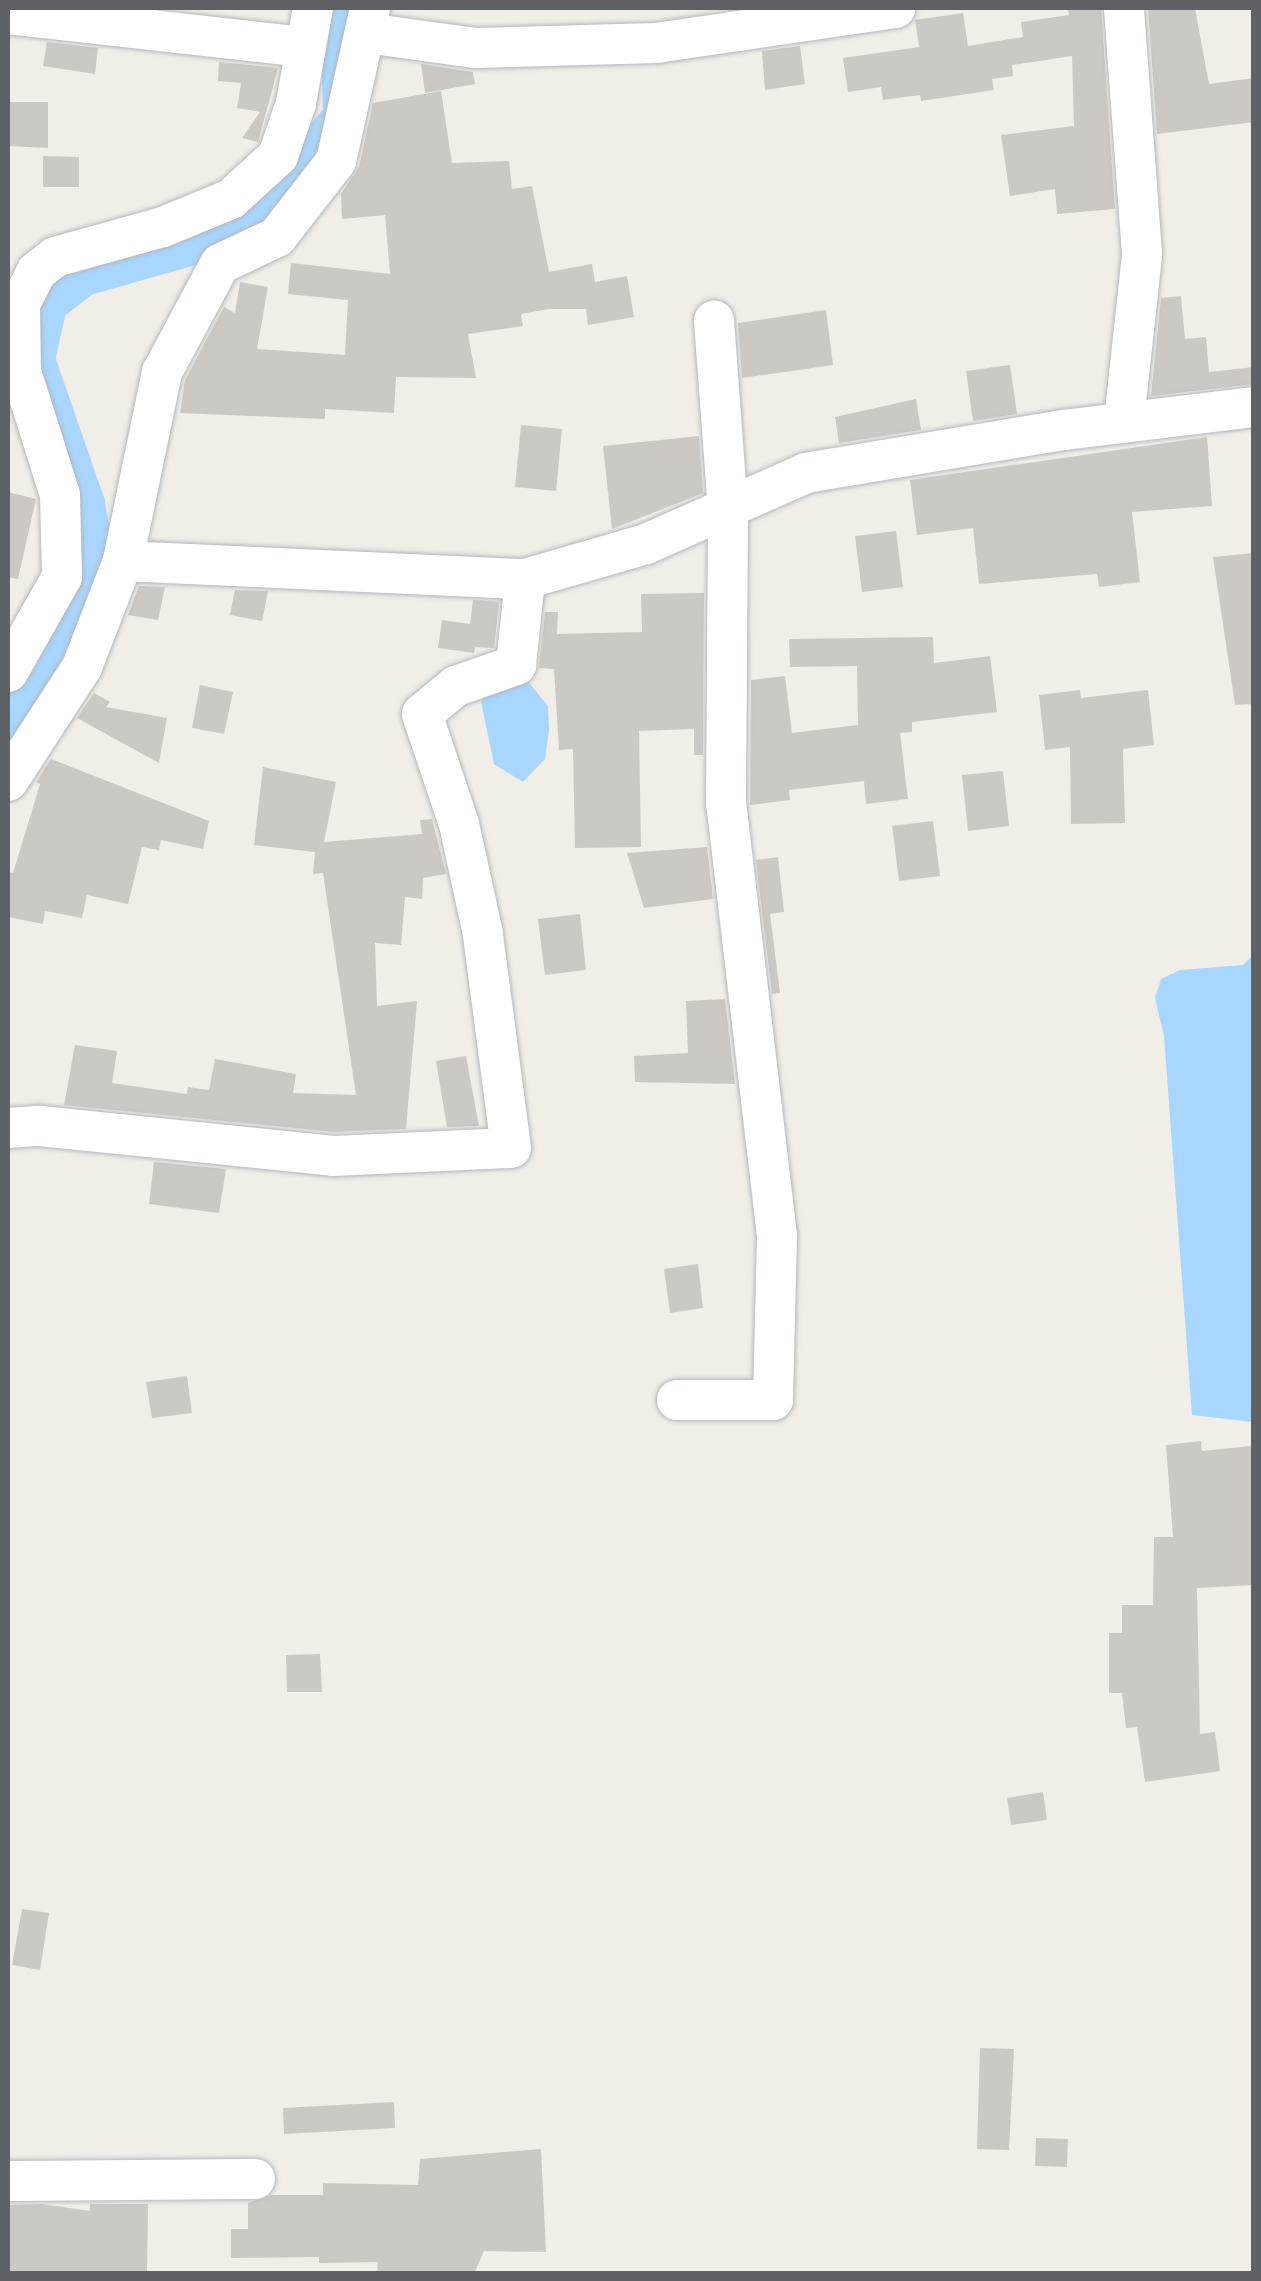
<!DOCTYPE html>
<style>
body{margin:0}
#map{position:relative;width:1261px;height:2281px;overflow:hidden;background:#f0eee7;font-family:"Archivo Narrow",sans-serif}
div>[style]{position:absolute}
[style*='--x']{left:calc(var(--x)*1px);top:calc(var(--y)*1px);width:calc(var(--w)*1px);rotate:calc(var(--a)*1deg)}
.water>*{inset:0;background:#a8d6ff}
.canal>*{height:35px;margin:-17.5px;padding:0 17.5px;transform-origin:17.5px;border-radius:17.5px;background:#a8d6ff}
.building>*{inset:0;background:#ccc9c4}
.roads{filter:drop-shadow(0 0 2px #b4b7bb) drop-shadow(0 0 2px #b4b7bb)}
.minor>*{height:40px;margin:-20px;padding:0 20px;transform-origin:20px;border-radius:20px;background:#fff}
span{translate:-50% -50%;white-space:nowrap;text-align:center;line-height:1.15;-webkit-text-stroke:9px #fff;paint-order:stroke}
.frame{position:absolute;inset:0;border:10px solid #5e6267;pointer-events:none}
</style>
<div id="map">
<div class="water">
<div style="clip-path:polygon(525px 678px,548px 706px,549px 730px,545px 759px,523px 782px,494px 764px,481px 702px,486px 692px)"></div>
<div style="clip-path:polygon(1253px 955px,1254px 1422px,1253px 1422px,1192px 1415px,1164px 1036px,1155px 998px,1161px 979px,1180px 970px,1243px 965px)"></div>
</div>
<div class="canal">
<div style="--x:8;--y:722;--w:147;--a:-58.9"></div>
<div style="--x:84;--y:596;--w:39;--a:-72"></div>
<div style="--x:96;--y:559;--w:57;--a:-99.1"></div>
<div style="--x:87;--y:503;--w:152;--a:-109.1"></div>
<div style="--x:37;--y:359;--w:55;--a:-77.5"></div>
<div style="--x:49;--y:305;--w:44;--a:-37.6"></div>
<div style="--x:84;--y:278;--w:160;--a:-15.9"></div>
<div style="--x:238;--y:234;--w:156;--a:-49.2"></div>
<div style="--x:340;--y:116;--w:108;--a:-91.6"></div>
</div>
<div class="building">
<div style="clip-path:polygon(1068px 8px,1101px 8px,1115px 209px,1057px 214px,1055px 189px,1010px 196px,1001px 135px,1074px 126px,1072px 56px,1012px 65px,1013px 76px,992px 79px,994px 90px,921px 101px,920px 95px,883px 100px,881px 87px,848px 92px,843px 58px,919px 47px,915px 20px,963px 13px,968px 46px,1023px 37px,1021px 22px,1069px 15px)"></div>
<div style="clip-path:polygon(1148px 8px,1195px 8px,1209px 84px,1254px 78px,1254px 122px,1157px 134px)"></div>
<div style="clip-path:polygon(47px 42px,98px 48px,95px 74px,43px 66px)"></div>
<div style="clip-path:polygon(800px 46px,805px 84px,765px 90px,762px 51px)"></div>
<div style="clip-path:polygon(219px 62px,278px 68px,258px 142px,242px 138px,260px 112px,237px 108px,241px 83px,218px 81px)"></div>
<div style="clip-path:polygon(421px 64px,473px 72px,475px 84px,425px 93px)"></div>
<div style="clip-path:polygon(441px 91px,452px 163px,509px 161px,512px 189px,532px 186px,549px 272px,592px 264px,595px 282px,627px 276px,634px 317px,588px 325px,586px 309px,549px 309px,521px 314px,523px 326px,468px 334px,476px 378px,396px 377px,394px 413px,325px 409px,325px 419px,180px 413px,185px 380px,224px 307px,235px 313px,240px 282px,268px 287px,257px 349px,345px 355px,348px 300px,288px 294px,291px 263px,390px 274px,385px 215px,342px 219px,341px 194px,359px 167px,373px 103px)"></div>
<div style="clip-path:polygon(8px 102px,48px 102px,48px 148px,8px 146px)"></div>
<div style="clip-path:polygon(43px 156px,79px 157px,79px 187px,43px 187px)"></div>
<div style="clip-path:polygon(1181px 296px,1185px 339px,1206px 337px,1209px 372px,1254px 367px,1254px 384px,1151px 396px,1161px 298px)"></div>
<div style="clip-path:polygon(826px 310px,833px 365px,742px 378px,738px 323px)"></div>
<div style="clip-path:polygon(1010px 365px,1017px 414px,973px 421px,966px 371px)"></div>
<div style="clip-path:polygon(916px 399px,921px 430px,839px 443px,835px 417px)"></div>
<div style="clip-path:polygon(521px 425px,562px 429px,556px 491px,515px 487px)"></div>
<div style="clip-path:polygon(699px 436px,703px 493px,612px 529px,603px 446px)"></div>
<div style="clip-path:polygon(1207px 437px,1212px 506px,1132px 512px,1140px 582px,1099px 587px,1097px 574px,979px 584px,973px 528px,917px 535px,910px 480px)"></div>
<div style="clip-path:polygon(8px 492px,36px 499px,18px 579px,8px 577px)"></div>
<div style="clip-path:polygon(896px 531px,903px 587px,862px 592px,855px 536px)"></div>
<div style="clip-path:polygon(1254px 553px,1254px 704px,1235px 705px,1213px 557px)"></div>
<div style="clip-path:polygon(139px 586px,165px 587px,158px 620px,128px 615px)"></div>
<div style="clip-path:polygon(235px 590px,268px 591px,262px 621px,230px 615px)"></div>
<div style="clip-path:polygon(704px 593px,703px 755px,694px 755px,694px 729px,639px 731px,641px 847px,575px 848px,573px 749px,559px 750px,554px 669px,539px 668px,545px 612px,558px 612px,557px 634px,642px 632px,641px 594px)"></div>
<div style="clip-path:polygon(473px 600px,499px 602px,494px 648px,475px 647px,474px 653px,438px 648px,442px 620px,470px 624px)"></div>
<div style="clip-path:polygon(933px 637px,934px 663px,990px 656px,997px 712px,912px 722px,912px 732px,900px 733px,908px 799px,866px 804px,864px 781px,789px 790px,790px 800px,750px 805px,751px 680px,785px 676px,792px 733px,858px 725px,857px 666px,790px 667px,789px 639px)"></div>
<div style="clip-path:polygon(200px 685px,233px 692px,224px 734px,192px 728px)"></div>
<div style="clip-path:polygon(1080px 690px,1081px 698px,1148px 690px,1154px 745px,1123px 749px,1125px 823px,1071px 824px,1070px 747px,1045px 750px,1039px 695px)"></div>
<div style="clip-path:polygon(94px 693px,110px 702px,106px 707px,167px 718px,159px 763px,77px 718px)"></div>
<div style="clip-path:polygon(51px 759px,209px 821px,203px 849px,161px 840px,159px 850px,142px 847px,128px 904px,87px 895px,82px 918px,45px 911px,43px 924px,8px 917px,8px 872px,13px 873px,40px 784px,36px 782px)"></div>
<div style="clip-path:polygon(263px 767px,336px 782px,324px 842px,422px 834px,420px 820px,432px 819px,446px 874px,423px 878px,422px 899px,405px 897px,401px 945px,375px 943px,377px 1006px,417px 1001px,406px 1129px,334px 1132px,64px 1105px,75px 1045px,117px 1051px,112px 1083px,187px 1094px,188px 1087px,209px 1090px,215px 1059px,296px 1074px,293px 1093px,356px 1095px,323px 873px,313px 874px,315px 852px,254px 845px)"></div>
<div style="clip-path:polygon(1003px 771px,1009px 826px,968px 831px,962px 775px)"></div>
<div style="clip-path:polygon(933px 821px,940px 876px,899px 881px,892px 826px)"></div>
<div style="clip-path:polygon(707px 847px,713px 899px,644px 908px,627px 853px)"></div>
<div style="clip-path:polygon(778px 857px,784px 912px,770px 914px,780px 993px,772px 994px,756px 860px)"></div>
<div style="clip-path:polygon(580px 914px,586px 970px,545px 975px,538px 919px)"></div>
<div style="clip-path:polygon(725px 999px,735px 1084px,635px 1082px,634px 1056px,688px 1053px,686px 1001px)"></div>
<div style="clip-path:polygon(466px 1056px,479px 1126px,447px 1127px,436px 1061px)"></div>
<div style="clip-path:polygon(154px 1162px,226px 1169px,219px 1213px,149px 1204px)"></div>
<div style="clip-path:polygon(698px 1264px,703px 1308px,670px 1313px,664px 1269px)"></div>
<div style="clip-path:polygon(187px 1376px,192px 1413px,152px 1418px,146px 1382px)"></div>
<div style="clip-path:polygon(1201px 1441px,1202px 1451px,1251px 1446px,1254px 1585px,1197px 1588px,1200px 1734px,1215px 1732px,1220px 1771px,1145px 1782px,1137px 1727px,1126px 1728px,1122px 1693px,1109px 1693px,1109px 1633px,1122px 1633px,1122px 1605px,1153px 1605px,1154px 1537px,1173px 1537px,1166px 1445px)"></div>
<div style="clip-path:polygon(320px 1654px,322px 1692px,287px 1692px,286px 1655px)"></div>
<div style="clip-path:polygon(1043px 1792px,1047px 1820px,1011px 1825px,1007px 1798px)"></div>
<div style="clip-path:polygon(22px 1909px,49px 1913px,40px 1970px,12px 1965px)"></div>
<div style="clip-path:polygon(980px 2048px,1014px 2049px,1009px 2150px,977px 2149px)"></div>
<div style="clip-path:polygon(394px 2102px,395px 2128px,284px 2134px,283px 2108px)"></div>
<div style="clip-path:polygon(1036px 2138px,1068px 2139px,1067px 2167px,1035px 2166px)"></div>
<div style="clip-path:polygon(541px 2149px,546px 2252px,484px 2251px,474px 2274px,377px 2274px,378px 2262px,319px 2263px,319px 2257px,231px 2258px,231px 2229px,248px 2229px,248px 2203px,272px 2195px,323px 2195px,323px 2183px,418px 2185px,420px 2159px)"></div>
<div style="clip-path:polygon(42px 2204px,90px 2211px,90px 2204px,148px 2204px,147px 2274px,8px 2274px,8px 2205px)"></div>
</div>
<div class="roads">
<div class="minor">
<div style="--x:370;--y:8;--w:157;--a:102.5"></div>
<div style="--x:336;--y:161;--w:96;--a:127.8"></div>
<div style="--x:277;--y:237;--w:63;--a:154.7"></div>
<div style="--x:220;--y:264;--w:123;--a:118.2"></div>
<div style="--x:162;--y:372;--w:193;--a:101.7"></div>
<div style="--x:123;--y:561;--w:402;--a:2.6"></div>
<div style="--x:525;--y:579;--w:126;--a:-16.1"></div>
<div style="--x:646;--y:544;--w:175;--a:-23.9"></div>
<div style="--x:806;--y:473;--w:262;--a:-9.5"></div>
<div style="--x:1064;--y:430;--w:191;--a:-6.9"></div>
<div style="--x:8;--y:14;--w:296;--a:6.4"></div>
<div style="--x:366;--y:33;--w:111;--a:7.8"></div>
<div style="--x:476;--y:48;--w:180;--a:-1.6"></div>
<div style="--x:656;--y:43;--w:242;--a:-8.3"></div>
<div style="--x:1124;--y:421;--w:168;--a:-83.8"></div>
<div style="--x:1142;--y:254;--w:247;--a:-94.2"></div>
<div style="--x:8;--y:672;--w:109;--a:-60.4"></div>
<div style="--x:62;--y:577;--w:82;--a:-91.4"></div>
<div style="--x:60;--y:495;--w:130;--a:-107.5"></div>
<div style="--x:21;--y:371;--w:67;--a:-90.9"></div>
<div style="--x:20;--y:304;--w:36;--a:-63"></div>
<div style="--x:36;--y:272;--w:24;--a:-38"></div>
<div style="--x:55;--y:257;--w:112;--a:-15.5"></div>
<div style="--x:163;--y:227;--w:74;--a:-22.4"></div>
<div style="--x:231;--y:199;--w:64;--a:-42.5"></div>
<div style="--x:278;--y:156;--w:56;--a:-71.2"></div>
<div style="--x:296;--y:103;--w:97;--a:-79.9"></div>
<div style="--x:8;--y:781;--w:136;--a:-57"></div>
<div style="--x:82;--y:667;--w:114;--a:-68.9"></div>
<div style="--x:8;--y:1128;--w:32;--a:-4"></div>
<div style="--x:40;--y:1126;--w:295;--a:5.8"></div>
<div style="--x:333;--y:1156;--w:178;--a:-2.6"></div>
<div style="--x:511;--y:1148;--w:216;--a:-97.5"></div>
<div style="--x:483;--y:934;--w:113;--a:-102.3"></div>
<div style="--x:459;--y:824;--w:116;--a:-108.6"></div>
<div style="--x:422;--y:714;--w:44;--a:-39.5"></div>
<div style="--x:456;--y:686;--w:64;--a:-19.3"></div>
<div style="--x:516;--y:665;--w:86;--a:-84"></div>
<div style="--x:677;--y:1400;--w:96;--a:0"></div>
<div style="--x:773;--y:1400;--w:164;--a:-88.6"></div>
<div style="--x:777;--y:1236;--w:435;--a:-96.7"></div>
<div style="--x:726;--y:804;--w:293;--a:-89.6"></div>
<div style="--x:728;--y:511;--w:191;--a:-94.2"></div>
<div style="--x:8;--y:2181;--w:247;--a:-0.5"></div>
</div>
</div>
<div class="frame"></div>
</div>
